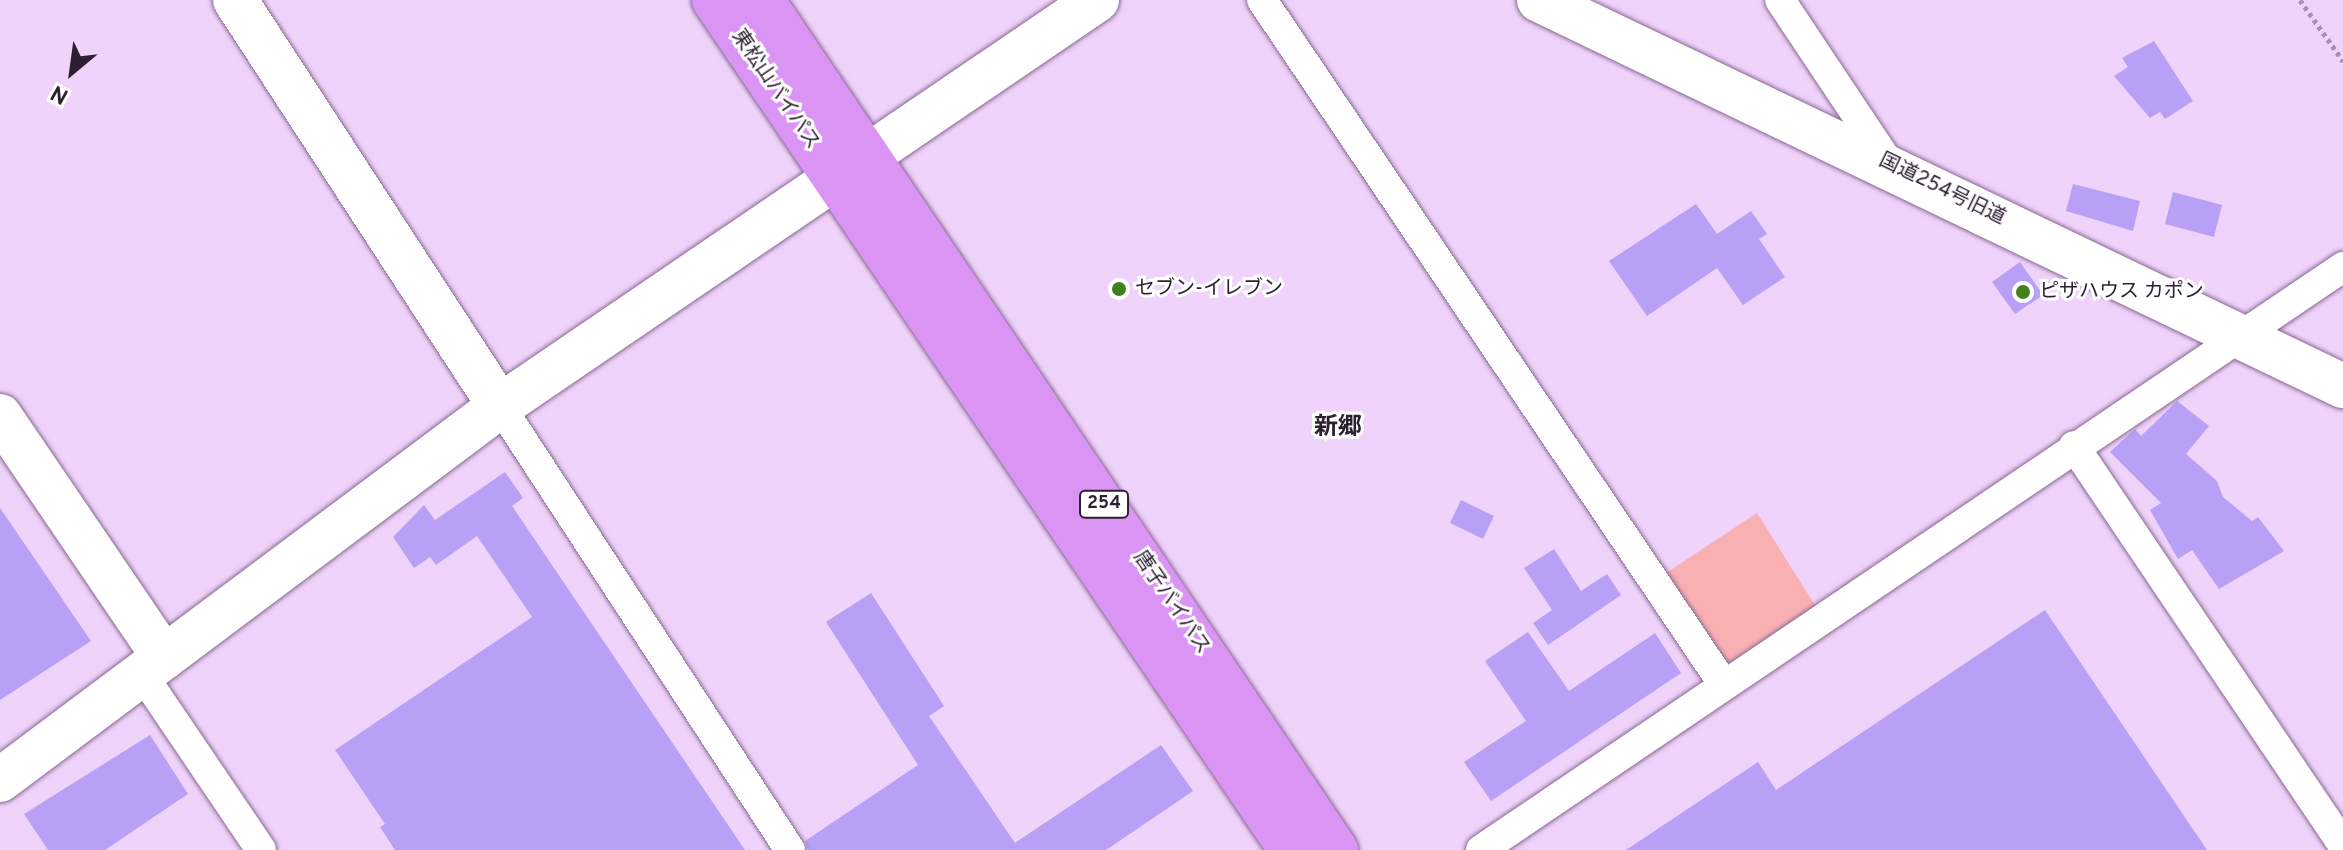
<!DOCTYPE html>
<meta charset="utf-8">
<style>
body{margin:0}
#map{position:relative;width:2343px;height:850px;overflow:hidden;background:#efd3fa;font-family:Overpass,"Noto Sans JP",sans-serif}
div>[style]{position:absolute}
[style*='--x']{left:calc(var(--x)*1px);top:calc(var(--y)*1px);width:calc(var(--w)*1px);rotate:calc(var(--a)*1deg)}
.green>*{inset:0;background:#f9b0b3}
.building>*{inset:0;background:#b8a0f6}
.path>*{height:5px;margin-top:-2.5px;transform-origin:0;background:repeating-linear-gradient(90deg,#a891b0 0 4px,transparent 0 8px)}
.roads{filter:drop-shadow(0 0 2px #886894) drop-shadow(0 0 2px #886894)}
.street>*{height:30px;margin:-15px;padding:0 15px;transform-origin:15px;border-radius:15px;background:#fff}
.secondary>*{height:44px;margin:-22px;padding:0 22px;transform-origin:22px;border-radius:22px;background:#fff}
.highway>*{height:44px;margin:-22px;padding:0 22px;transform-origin:22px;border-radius:22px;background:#da94f4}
.dots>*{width:22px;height:22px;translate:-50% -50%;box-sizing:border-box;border:4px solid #fff;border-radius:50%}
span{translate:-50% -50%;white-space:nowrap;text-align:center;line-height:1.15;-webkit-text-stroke:6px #fff;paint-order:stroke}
.shield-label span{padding:2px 6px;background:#fff;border:2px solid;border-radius:6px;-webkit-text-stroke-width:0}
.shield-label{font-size:18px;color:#2c1f31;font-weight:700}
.street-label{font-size:20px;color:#2c1f31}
.poi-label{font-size:20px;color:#2c1f31}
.left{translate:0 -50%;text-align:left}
.quarter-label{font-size:24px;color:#2c1f31;font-weight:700}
.north{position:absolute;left:32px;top:32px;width:80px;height:80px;-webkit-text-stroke:6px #fff;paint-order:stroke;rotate:209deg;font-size:22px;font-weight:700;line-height:32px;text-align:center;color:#2c1f31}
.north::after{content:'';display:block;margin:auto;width:28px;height:36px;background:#2c1f31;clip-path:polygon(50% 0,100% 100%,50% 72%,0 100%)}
</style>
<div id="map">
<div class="green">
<div style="clip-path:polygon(1757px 513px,1818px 610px,1736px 663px,1720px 660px,1663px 575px)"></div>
</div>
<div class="building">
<div style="clip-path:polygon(2154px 41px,2193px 101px,2165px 119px,2160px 112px,2150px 118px,2114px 76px,2128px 67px,2122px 58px)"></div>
<div style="clip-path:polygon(2073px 184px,2140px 201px,2133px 231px,2066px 211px)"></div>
<div style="clip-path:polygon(2173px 192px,2222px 205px,2214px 237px,2165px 224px)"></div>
<div style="clip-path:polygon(1696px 204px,1717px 234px,1751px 211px,1767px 234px,1759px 239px,1785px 277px,1743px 305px,1717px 268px,1647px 316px,1609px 261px)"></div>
<div style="clip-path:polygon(2020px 262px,2043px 295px,2015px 314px,1992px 282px)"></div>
<div style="clip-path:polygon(2177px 401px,2209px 426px,2186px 454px,2217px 481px,2223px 497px,2252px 521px,2258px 517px,2284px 551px,2219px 589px,2192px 550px,2178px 559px,2150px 510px,2161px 503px,2110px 452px,2135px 429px,2141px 436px)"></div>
<div style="clip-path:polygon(505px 472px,523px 498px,512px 506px,745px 850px,395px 850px,380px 827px,385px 824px,335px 750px,532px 617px,477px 536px,436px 565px,430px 557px,414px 568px,393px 537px,424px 505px,435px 520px)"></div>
<div style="clip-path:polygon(1461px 500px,1494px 516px,1483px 539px,1450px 523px)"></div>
<div style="clip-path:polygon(0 508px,91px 641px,0 700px)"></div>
<div style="clip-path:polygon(1554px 549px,1581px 591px,1607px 574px,1621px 595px,1548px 645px,1533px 623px,1552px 610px,1524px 568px)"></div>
<div style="clip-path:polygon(871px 593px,944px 706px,929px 716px,1015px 843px,1161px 745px,1193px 791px,1106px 850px,808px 850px,805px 841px,918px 765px,826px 622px)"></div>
<div style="clip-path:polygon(2045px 610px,2207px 850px,1626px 850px,1758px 762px,1776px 790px)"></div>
<div style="clip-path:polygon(1528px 632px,1569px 691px,1655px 633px,1681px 673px,1491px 801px,1464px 762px,1526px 721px,1485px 661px)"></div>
<div style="clip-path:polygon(150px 735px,188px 794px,105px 850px,48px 850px,24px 814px)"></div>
</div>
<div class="path">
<div style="--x:2300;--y:0;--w:75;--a:54.8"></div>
</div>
<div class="roads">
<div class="street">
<div style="--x:1262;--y:0;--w:826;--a:56"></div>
<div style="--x:1780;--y:0;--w:198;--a:56.3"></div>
<div style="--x:500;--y:406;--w:530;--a:56.85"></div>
<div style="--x:2074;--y:446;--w:481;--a:56"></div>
<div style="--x:142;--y:674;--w:212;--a:55.9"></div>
<div style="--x:1481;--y:850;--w:1041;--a:-34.07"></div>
</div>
<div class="secondary">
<div style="--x:235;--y:0;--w:485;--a:56.9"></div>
<div style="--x:1539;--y:0;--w:892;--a:25.65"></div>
<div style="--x:0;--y:416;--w:292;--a:55.8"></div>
<div style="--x:0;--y:780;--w:624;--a:-36.8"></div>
<div style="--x:500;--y:406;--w:722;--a:-34.22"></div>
</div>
<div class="highway">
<div style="--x:714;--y:0;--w:1027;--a:55.83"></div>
<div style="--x:762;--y:0;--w:1026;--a:55.97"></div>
</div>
</div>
<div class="dots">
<div style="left:1119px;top:289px;background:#42801d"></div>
<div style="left:2023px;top:292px;background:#42801d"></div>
</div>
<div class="shield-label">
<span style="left:1104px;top:504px">254</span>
</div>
<div class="street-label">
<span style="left:775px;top:90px;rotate:56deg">東松山バイパス</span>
<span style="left:1942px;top:190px;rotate:26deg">国道254号旧道</span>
<span style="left:1171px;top:603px;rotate:56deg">唐子バイパス</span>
</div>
<div class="poi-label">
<span class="left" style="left:1135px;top:289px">セブン-イレブン</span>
<span class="left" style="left:2039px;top:292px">ピザハウス カポン</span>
</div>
<div class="quarter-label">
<span style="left:1338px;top:429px">新郷</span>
</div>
<div class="north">N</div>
</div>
